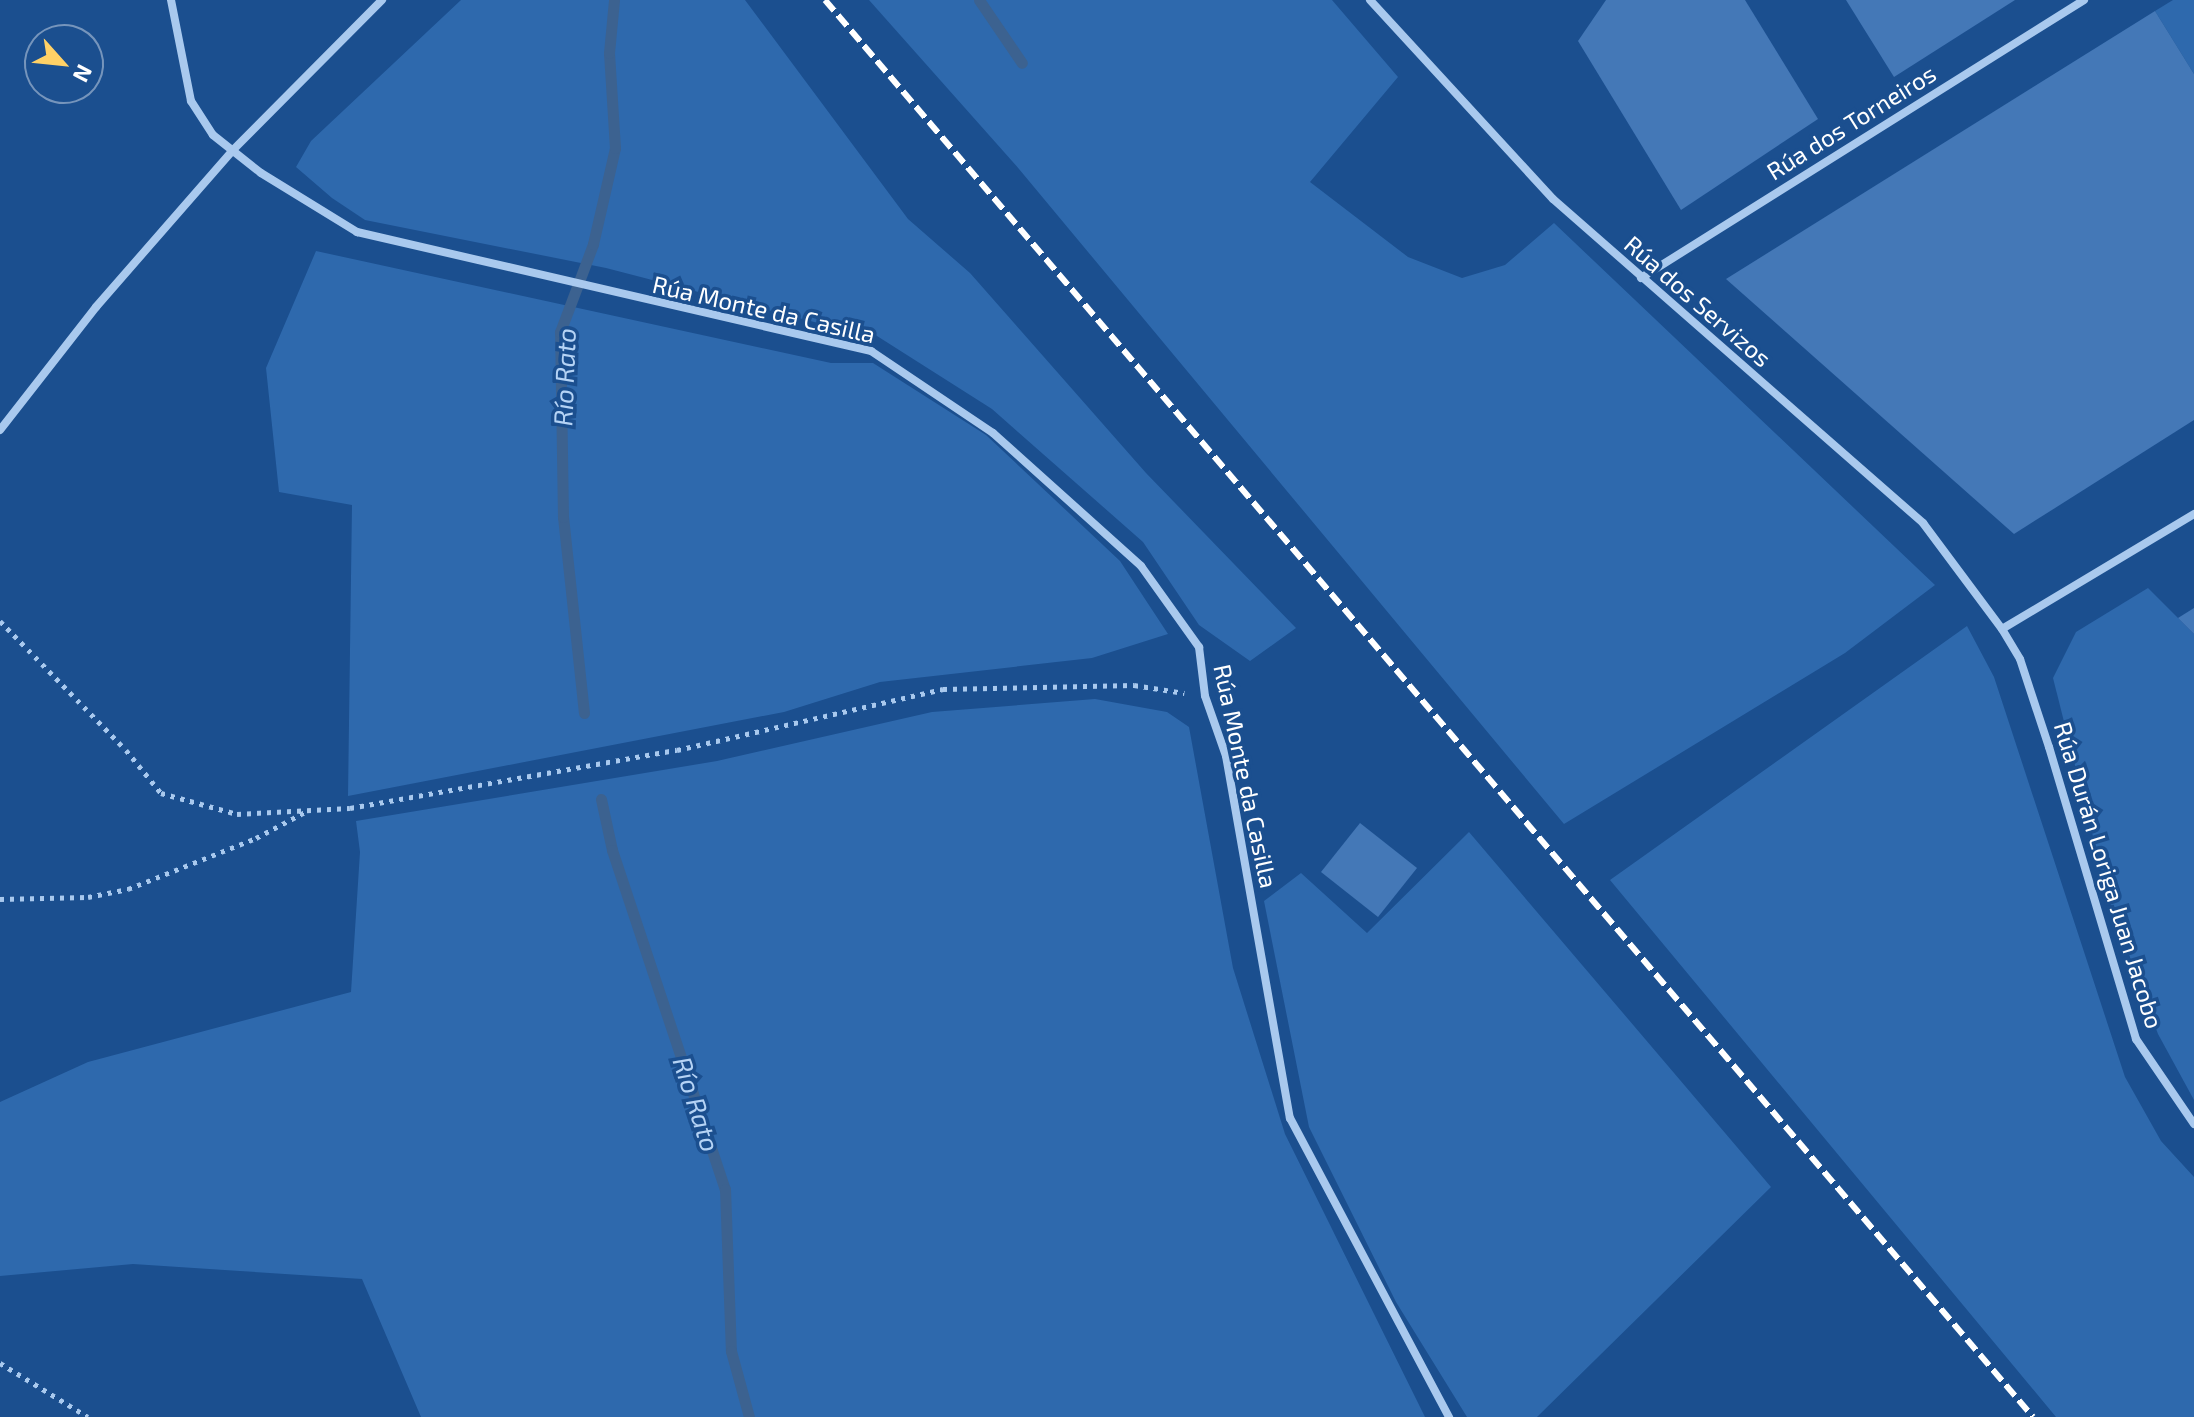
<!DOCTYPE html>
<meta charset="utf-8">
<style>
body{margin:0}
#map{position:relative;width:2194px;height:1417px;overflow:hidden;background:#1b4f8f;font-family:"Exo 2",sans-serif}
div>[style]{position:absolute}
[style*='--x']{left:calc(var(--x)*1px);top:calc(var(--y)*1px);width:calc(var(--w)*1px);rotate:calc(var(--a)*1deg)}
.green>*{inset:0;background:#2e69ad}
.stream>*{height:11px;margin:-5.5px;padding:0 5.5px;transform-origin:5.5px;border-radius:5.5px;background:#3c6290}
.building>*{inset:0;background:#4478b7}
.path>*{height:5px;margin-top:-2.5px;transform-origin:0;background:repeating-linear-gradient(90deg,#a9c9ee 0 4px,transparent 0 10px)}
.minor>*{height:8px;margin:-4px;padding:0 4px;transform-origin:4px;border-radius:4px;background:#a9c9ee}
.rail>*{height:6px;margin-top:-3px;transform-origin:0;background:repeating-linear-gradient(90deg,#fff 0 14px,transparent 0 20px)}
span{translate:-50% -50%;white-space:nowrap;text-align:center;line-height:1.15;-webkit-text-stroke:7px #1b4f8f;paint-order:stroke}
.street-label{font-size:24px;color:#fff}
.water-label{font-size:26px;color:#b5d3f5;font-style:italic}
.north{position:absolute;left:24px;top:24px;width:80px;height:80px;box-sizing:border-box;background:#1b4f8f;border:2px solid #7695bc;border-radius:50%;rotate:117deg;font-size:22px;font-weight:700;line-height:32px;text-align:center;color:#fff}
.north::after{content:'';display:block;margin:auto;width:28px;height:36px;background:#ffd166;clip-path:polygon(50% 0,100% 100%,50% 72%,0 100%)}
</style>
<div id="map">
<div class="green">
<div style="clip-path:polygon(461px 0,745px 0,908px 219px,970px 273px,1146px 473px,1296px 628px,1250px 661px,1199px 625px,1143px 542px,992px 409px,866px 329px,822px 324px,606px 268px,365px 220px,332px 198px,296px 167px,311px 141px)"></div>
<div style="clip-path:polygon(869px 0,1332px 0,1398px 77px,1310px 182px,1408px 257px,1462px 278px,1505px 265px,1554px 223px,1935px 585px,1845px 653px,1564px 824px,1019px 169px)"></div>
<div style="clip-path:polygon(2173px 0,2194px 0,2194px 74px,2155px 11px)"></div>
<div style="clip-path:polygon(316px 251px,831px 363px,873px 363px,986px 435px,1120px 561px,1168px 634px,1092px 658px,880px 682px,784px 712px,348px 796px,352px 505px,279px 492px,266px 368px)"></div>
<div style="clip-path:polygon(2148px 588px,2194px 634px,2194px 1100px,2158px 1034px,2109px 900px,2053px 678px,2076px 632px)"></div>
<div style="clip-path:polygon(1967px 626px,1994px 677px,2125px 1077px,2161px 1141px,2194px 1177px,2194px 1417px,2056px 1417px,1610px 880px)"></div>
<div style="clip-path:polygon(1095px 699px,1167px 712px,1189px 727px,1233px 968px,1285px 1134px,1425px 1417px,421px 1417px,362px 1279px,133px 1264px,0 1276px,0 1102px,88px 1062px,351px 992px,360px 852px,356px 821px,717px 761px,932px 712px)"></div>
<div style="clip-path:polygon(1469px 832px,1771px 1187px,1537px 1417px,1467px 1417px,1396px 1302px,1309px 1127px,1264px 901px,1301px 873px,1367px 933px)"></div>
</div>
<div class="stream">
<div style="--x:979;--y:0;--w:76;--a:55.7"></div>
<div style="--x:584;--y:713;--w:197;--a:-96.1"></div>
<div style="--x:563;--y:517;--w:185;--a:-90.9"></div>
<div style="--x:560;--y:332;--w:94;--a:-69.4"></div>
<div style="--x:593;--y:244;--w:98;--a:-77.1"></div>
<div style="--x:615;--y:148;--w:95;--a:-93.6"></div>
<div style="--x:609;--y:53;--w:53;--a:-84.6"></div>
<div style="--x:601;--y:799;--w:52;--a:77.8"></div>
<div style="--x:612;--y:850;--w:357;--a:71.6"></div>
<div style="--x:725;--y:1189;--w:162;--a:87.9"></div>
<div style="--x:731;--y:1351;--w:68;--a:74.7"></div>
</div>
<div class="building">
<div style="clip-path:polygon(1606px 0,1745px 0,1818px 119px,1681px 210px,1578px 41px)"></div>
<div style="clip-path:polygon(1846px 0,2015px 0,1894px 77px)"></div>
<div style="clip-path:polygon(2155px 11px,2194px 74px,2194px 420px,2014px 534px,1726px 279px)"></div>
<div style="clip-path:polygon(2194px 608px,2194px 634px,2178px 618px)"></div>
<div style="clip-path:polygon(1360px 823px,1417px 868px,1378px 917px,1321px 872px)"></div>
</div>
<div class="path">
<div style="--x:0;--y:621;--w:180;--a:45.7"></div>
<div style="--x:126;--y:750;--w:55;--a:50.9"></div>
<div style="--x:161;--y:793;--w:79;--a:15.4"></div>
<div style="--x:237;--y:814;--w:113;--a:-3"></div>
<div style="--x:350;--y:808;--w:332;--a:-10.1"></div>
<div style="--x:677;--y:750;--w:273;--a:-12.9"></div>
<div style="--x:943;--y:689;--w:191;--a:-1.2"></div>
<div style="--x:1134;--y:685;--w:51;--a:9.1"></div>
<div style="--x:0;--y:899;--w:88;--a:-1.3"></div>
<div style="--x:88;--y:897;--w:41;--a:-11.3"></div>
<div style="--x:128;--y:889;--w:138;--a:-21.7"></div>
<div style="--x:256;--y:838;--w:58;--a:-27.9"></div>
<div style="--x:0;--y:1363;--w:103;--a:31.5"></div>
</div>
<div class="minor">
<div style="--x:171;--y:0;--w:103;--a:78.8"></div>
<div style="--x:191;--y:101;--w:40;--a:57.1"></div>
<div style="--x:213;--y:135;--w:61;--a:38.4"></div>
<div style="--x:261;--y:173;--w:113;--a:31.6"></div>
<div style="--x:357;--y:232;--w:528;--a:13.04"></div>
<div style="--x:871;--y:351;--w:147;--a:33.9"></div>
<div style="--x:993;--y:433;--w:199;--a:41.9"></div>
<div style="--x:1141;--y:566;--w:100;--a:54.4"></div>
<div style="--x:1199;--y:647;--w:49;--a:83"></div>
<div style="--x:1205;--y:696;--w:64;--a:70.7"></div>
<div style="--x:1226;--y:756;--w:368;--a:80"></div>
<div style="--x:1290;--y:1118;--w:339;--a:62"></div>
<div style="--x:1370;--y:0;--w:270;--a:47.4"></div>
<div style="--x:1553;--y:199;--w:492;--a:41.2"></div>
<div style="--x:1923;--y:523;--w:132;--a:53.3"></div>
<div style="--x:2002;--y:629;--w:35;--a:59"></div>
<div style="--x:2020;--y:659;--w:93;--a:71.8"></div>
<div style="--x:2049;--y:747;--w:305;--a:73.4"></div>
<div style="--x:2136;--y:1039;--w:103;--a:55.7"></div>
<div style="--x:1641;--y:278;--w:523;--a:-32.11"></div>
<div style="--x:0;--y:430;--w:156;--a:-52"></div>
<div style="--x:96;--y:307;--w:207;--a:-48.9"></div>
<div style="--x:232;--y:151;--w:213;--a:-45.2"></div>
<div style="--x:2002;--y:629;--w:224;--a:-30.9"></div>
</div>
<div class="rail">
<div style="--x:825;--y:0;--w:1862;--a:49.55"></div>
</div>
<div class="street-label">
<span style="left:1851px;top:122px;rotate:-32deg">Rúa dos Torneiros</span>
<span style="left:1698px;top:301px;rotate:41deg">Rúa dos Servizos</span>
<span style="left:764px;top:309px;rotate:13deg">Rúa Monte da Casilla</span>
<span style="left:1246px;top:776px;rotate:78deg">Rúa Monte da Casilla</span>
<span style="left:2109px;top:875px;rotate:73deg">Rúa Durán Loriga Juan Jacobo</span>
</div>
<div class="water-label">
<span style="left:564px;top:377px;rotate:-88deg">Río Rato</span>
<span style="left:697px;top:1104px;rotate:72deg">Río Rato</span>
</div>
<div class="north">N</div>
</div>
